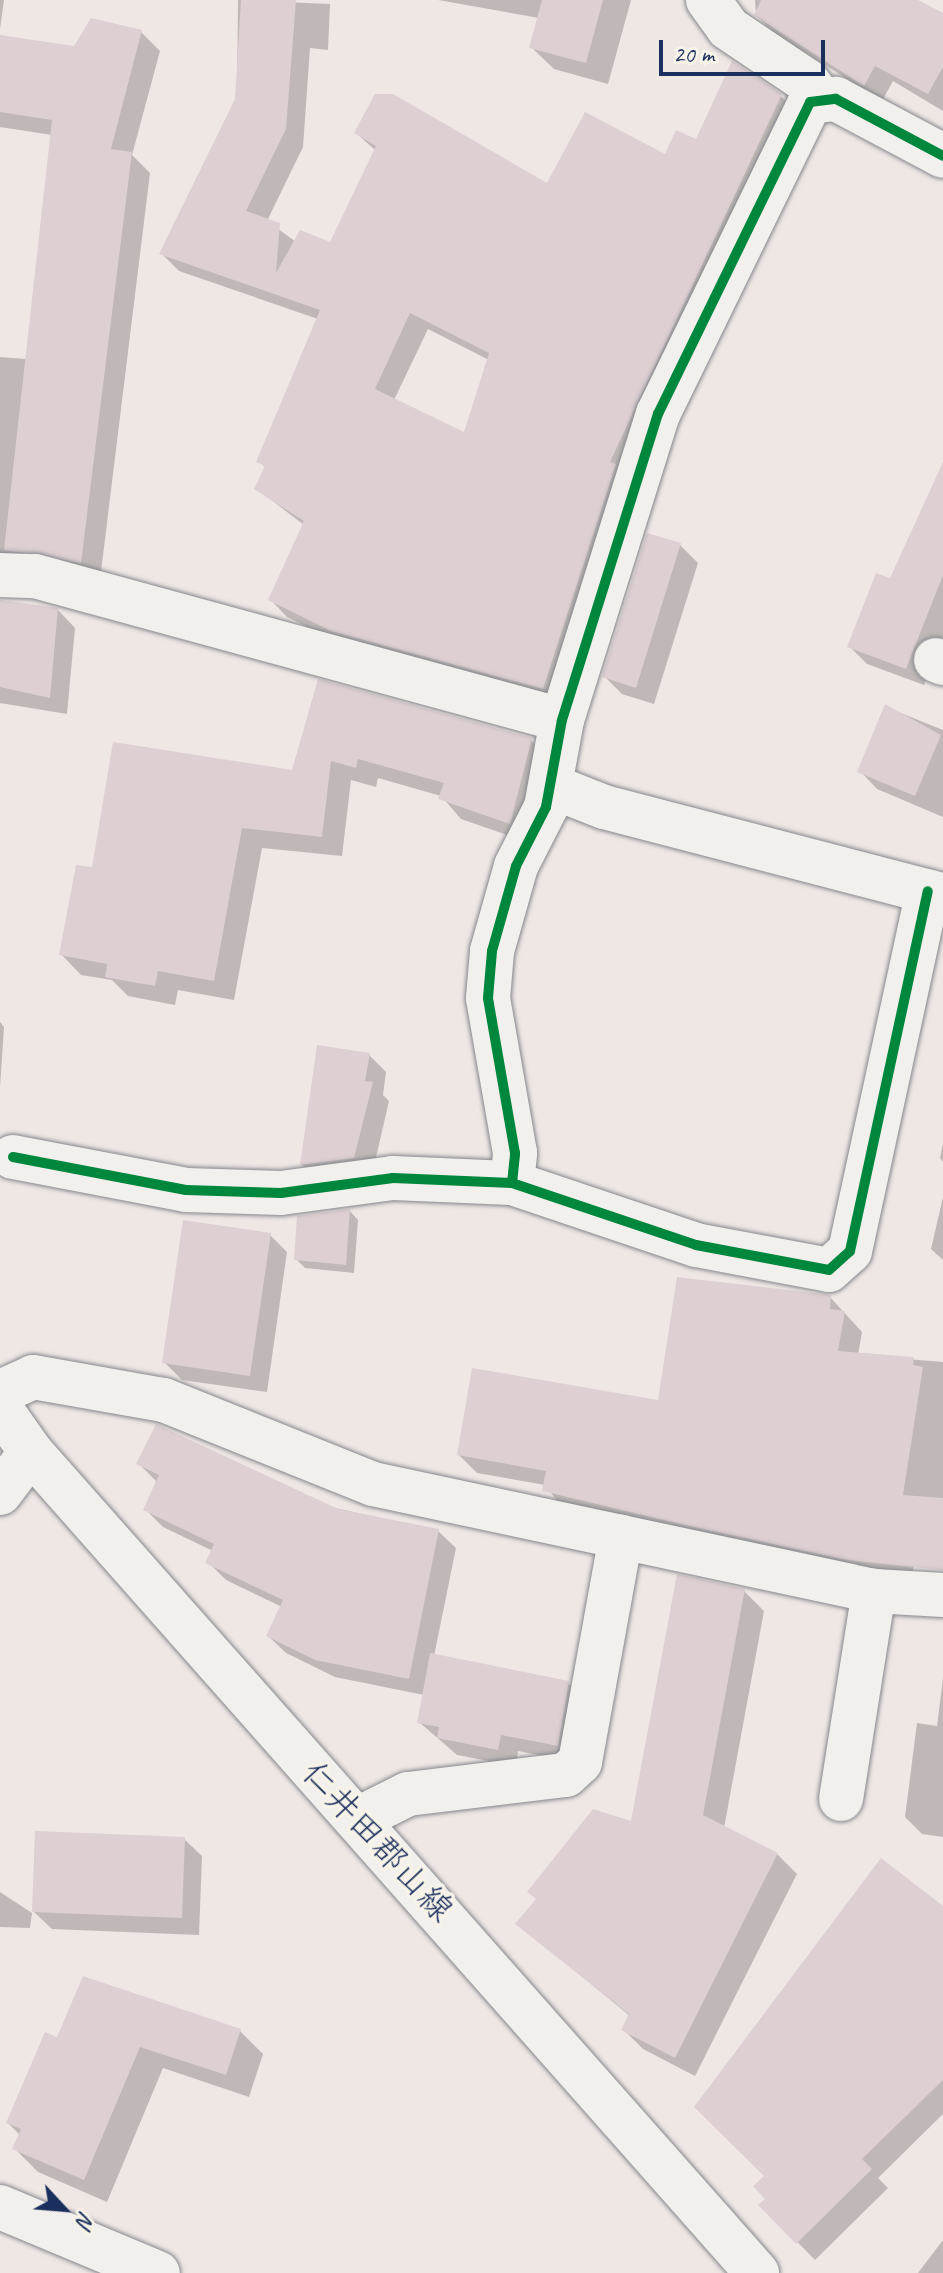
<!DOCTYPE html>
<meta charset="utf-8">
<style>
body{margin:0}
#map{position:relative;width:943px;height:2273px;overflow:hidden;background:#efe7e4;font-family:Caveat,"Klee One",sans-serif}
div>[style]{position:absolute}
[style*='--x']{left:calc(var(--x)*1px);top:calc(var(--y)*1px);width:calc(var(--w)*1px);rotate:calc(var(--a)*1deg)}
.shadow>*{inset:0;background:#0003}
.building>*{inset:0;background:#ddcfd2}
.roads{filter:drop-shadow(0 0 2px #86878e) drop-shadow(0 0 2px #86878e)}
.minor>*{height:44px;margin:-22px;padding:0 22px;transform-origin:22px;border-radius:22px;background:#f2f0ec}
.major>*{height:44px;margin:-22px;padding:0 22px;transform-origin:22px;border-radius:22px;background:#f2f0ec}
.cycleway>*{height:10px;margin:-5px;padding:0 5px;transform-origin:5px;border-radius:5px;background:#00873e}
span{translate:-50% -50%;white-space:nowrap;text-align:center;line-height:1.15;-webkit-text-stroke:7px #f7f3e8;paint-order:stroke}
.street-label{font-size:34px;color:#1b2f5e}
.north{position:absolute;left:24px;top:2169px;width:80px;height:80px;-webkit-text-stroke:6px #f7f3e8;paint-order:stroke;rotate:116deg;font-size:22px;font-weight:700;line-height:32px;text-align:center;color:#1b2f5e}
.north::after{content:'';display:block;margin:auto;width:28px;height:36px;background:#1b2f5e;clip-path:polygon(50% 0,100% 100%,50% 72%,0 100%)}
.scale{position:absolute;left:659px;top:40px;width:166px;height:36px;box-sizing:border-box;border:4px solid #1b2f5e;border-top:0;padding-left:10px;font-size:24px;line-height:28px;white-space:nowrap;color:#1b2f5e;-webkit-text-stroke:6px #f7f3e8;paint-order:stroke}
</style>
<div id="map">
<div class="shadow">
<div style="clip-path:polygon(0 0,4px 0,0 29px)"></div>
<div style="clip-path:polygon(evenodd,238px 0,330px 4px,328px 50px,310px 48px,303px 147px,267px 221px,296px 242px,331px 244px,376px 151px,356px 133px,548px 186px,666px 157px,781px 96px,798px 114px,560px 705px,351px 648px,287px 617px,270px 599px,304px 525px,257px 489px,266px 468px,259px 461px,318px 319px,179px 271px,162px 254px,237px 100px,238px 0,428px 329px,489px 360px,466px 435px,394px 400px,428px 329px)"></div>
<div style="clip-path:polygon(438px 0,631px 0,608px 84px,554px 69px,531px 47px,539px 18px)"></div>
<div style="clip-path:polygon(755px 0,914px 0,943px 16px,943px 111px,893px 81px,882px 101px,773px 32px,756px 15px)"></div>
<div style="clip-path:polygon(141px 32px,160px 51px,132px 155px,150px 173px,100px 580px,0 578px,0 357px,26px 359px,52px 135px,0 127px,0 37px,75px 48px)"></div>
<div style="clip-path:polygon(943px 509px,943px 637px,924px 685px,867px 664px,849px 646px)"></div>
<div style="clip-path:polygon(680px 545px,698px 563px,654px 704px,622px 694px,604px 676px)"></div>
<div style="clip-path:polygon(0 602px,58px 610px,75px 628px,67px 714px,0 703px)"></div>
<div style="clip-path:polygon(319px 682px,530px 739px,551px 760px,530px 843px,461px 819px,441px 796px,378px 778px,376px 787px,351px 780px,342px 856px,262px 848px,234px 1000px,178px 990px,175px 1005px,128px 996px,112px 980px,81px 975px,61px 954px,94px 869px,293px 772px)"></div>
<div style="clip-path:polygon(886px 707px,943px 730px,943px 817px,877px 789px,860px 771px)"></div>
<div style="clip-path:polygon(0 1022px,4px 1027px,0 1088px)"></div>
<div style="clip-path:polygon(369px 1055px,386px 1072px,383px 1095px,389px 1101px,372px 1175px,319px 1182px,302px 1165px)"></div>
<div style="clip-path:polygon(943px 1143px,943px 1162px,940px 1158px)"></div>
<div style="clip-path:polygon(943px 1197px,943px 1260px,931px 1249px)"></div>
<div style="clip-path:polygon(350px 1211px,358px 1220px,354px 1273px,305px 1268px,296px 1259px)"></div>
<div style="clip-path:polygon(270px 1235px,287px 1252px,267px 1392px,182px 1380px,164px 1362px)"></div>
<div style="clip-path:polygon(830px 1297px,862px 1332px,858px 1355px,943px 1362px,943px 1524px,920px 1521px,911px 1584px,563px 1509px,545px 1485px,477px 1473px,459px 1455px,659px 1402px)"></div>
<div style="clip-path:polygon(139px 1464px,438px 1531px,456px 1548px,434px 1656px,568px 1683px,586px 1701px,575px 1762px,518px 1751px,516px 1766px,457px 1755px,419px 1722px,424px 1695px,335px 1677px,286px 1653px,268px 1636px,282px 1607px,226px 1580px,208px 1562px,213px 1551px,163px 1527px,145px 1509px,156px 1481px)"></div>
<div style="clip-path:polygon(744px 1591px,764px 1611px,724px 1828px,777px 1854px,797px 1874px,695px 2076px,643px 2049px,623px 2029px,630px 2016px,518px 1924px,632px 1824px)"></div>
<div style="clip-path:polygon(943px 1678px,943px 1837px,922px 1834px,905px 1817px,917px 1723px,937px 1726px)"></div>
<div style="clip-path:polygon(184px 1839px,202px 1856px,199px 1935px,52px 1929px,34px 1912px)"></div>
<div style="clip-path:polygon(0 1892px,32px 1913px,30px 1928px,0 1927px)"></div>
<div style="clip-path:polygon(943px 1908px,943px 2114px,878px 2178px,888px 2188px,815px 2260px,761px 2205px,768px 2199px,766px 2176px)"></div>
<div style="clip-path:polygon(240px 2031px,263px 2054px,249px 2097px,163px 2068px,107px 2202px,38px 2172px,15px 2149px,20px 2135px,8px 2123px,58px 2040px)"></div>
<div style="clip-path:polygon(943px 2240px,943px 2273px,918px 2273px)"></div>
</div>
<div class="building">
<div style="clip-path:polygon(evenodd,241px 0,296px 0,286px 129px,246px 211px,280px 223px,276px 273px,300px 230px,330px 242px,376px 146px,354px 133px,375px 94px,393px 94px,547px 183px,585px 112px,665px 154px,676px 130px,696px 139px,732px 61px,782px 94px,610px 462px,616px 464px,543px 689px,331px 631px,268px 600px,304px 521px,254px 489px,265px 466px,256px 462px,320px 310px,159px 254px,235px 99px,241px 0,410px 313px,489px 353px,464px 432px,375px 389px,410px 313px)"></div>
<div style="clip-path:polygon(542px 0,603px 0,586px 63px,529px 48px)"></div>
<div style="clip-path:polygon(761px 0,918px 0,943px 13px,943px 67px,928px 94px,875px 66px,864px 86px,754px 15px)"></div>
<div style="clip-path:polygon(91px 18px,142px 30px,111px 149px,132px 152px,81px 563px,4px 550px,52px 120px,0 112px,0 35px,74px 46px)"></div>
<div style="clip-path:polygon(943px 462px,943px 575px,906px 669px,847px 647px,876px 573px,890px 578px)"></div>
<div style="clip-path:polygon(647px 533px,681px 543px,636px 688px,602px 677px)"></div>
<div style="clip-path:polygon(0 600px,58px 608px,50px 698px,0 687px)"></div>
<div style="clip-path:polygon(318px 679px,532px 738px,510px 824px,438px 799px,444px 783px,358px 759px,356px 768px,331px 761px,322px 837px,242px 828px,214px 981px,158px 971px,155px 986px,105px 977px,107px 964px,59px 955px,76px 865px,92px 867px,113px 742px,292px 770px)"></div>
<div style="clip-path:polygon(885px 704px,941px 735px,915px 796px,857px 772px)"></div>
<div style="clip-path:polygon(317px 1045px,370px 1053px,365px 1081px,373px 1082px,354px 1158px,300px 1165px)"></div>
<div style="clip-path:polygon(350px 1209px,346px 1265px,294px 1260px,297px 1216px)"></div>
<div style="clip-path:polygon(183px 1220px,271px 1233px,250px 1376px,162px 1363px)"></div>
<div style="clip-path:polygon(677px 1277px,831px 1295px,830px 1309px,845px 1311px,838px 1351px,914px 1357px,913px 1365px,923px 1367px,903px 1495px,943px 1498px,943px 1570px,847px 1560px,685px 1525px,542px 1491px,546px 1471px,457px 1455px,472px 1368px,658px 1400px)"></div>
<div style="clip-path:polygon(156px 1424px,338px 1509px,439px 1529px,409px 1679px,315px 1660px,266px 1636px,283px 1600px,205px 1563px,214px 1544px,143px 1510px,159px 1475px,136px 1464px)"></div>
<div style="clip-path:polygon(677px 1574px,745px 1589px,703px 1815px,778px 1853px,675px 2058px,621px 2030px,629px 2014px,515px 1924px,536px 1899px,527px 1892px,593px 1809px,631px 1821px)"></div>
<div style="clip-path:polygon(430px 1653px,569px 1681px,558px 1746px,501px 1735px,498px 1750px,437px 1738px,439px 1727px,417px 1723px)"></div>
<div style="clip-path:polygon(35px 1831px,185px 1837px,182px 1918px,32px 1912px)"></div>
<div style="clip-path:polygon(881px 1858px,943px 1906px,943px 2080px,862px 2159px,872px 2169px,796px 2244px,758px 2205px,765px 2199px,753px 2186px,764px 2176px,694px 2107px)"></div>
<div style="clip-path:polygon(83px 1976px,241px 2029px,226px 2075px,140px 2047px,84px 2180px,12px 2149px,21px 2129px,6px 2123px,45px 2032px,57px 2037px)"></div>
</div>
<div class="roads">
<div class="minor">
<div style="--x:708;--y:0;--w:34;--a:54"></div>
<div style="--x:728;--y:28;--w:95;--a:33.9"></div>
<div style="--x:807;--y:81;--w:21;--a:53"></div>
<div style="--x:0;--y:575;--w:35;--a:2"></div>
<div style="--x:35;--y:576;--w:546;--a:15.28"></div>
<div style="--x:936;--y:660;--w:8;--a:23"></div>
<div style="--x:551;--y:786;--w:57;--a:21.6"></div>
<div style="--x:604;--y:807;--w:350;--a:14.6"></div>
<div style="--x:13;--y:1157;--w:176;--a:10.8"></div>
<div style="--x:186;--y:1190;--w:95;--a:1.8"></div>
<div style="--x:281;--y:1193;--w:113;--a:-7.6"></div>
<div style="--x:393;--y:1178;--w:119;--a:2.4"></div>
<div style="--x:512;--y:1183;--w:194;--a:18.6"></div>
<div style="--x:696;--y:1245;--w:135;--a:10.6"></div>
<div style="--x:829;--y:1270;--w:28;--a:-42"></div>
<div style="--x:850;--y:1251;--w:368;--a:-77.8"></div>
<div style="--x:512;--y:1183;--w:30;--a:-84"></div>
<div style="--x:515;--y:1153;--w:157;--a:-99.9"></div>
<div style="--x:488;--y:998;--w:47;--a:-85.1"></div>
<div style="--x:492;--y:951;--w:88;--a:-74.2"></div>
<div style="--x:516;--y:866;--w:66;--a:-63"></div>
<div style="--x:546;--y:807;--w:88;--a:-79.6"></div>
<div style="--x:562;--y:720;--w:321;--a:-72.6"></div>
<div style="--x:658;--y:414;--w:347;--a:-64"></div>
<div style="--x:810;--y:102;--w:26;--a:-7"></div>
<div style="--x:836;--y:99;--w:121;--a:28"></div>
<div style="--x:0;--y:1392;--w:36;--a:-24"></div>
<div style="--x:33;--y:1377;--w:133;--a:10"></div>
<div style="--x:164;--y:1400;--w:225;--a:21.9"></div>
<div style="--x:373;--y:1484;--w:512;--a:12.06"></div>
<div style="--x:874;--y:1591;--w:69;--a:3.3"></div>
<div style="--x:0;--y:1493;--w:51;--a:-52.9"></div>
<div style="--x:841;--y:1799;--w:211;--a:-81"></div>
<div style="--x:358;--y:1819;--w:56;--a:-26.6"></div>
<div style="--x:408;--y:1794;--w:159;--a:-6.9"></div>
<div style="--x:566;--y:1775;--w:19;--a:-43"></div>
<div style="--x:580;--y:1762;--w:229;--a:-79.7"></div>
<div style="--x:0;--y:2207;--w:171;--a:22.7"></div>
</div>
<div class="major">
<div style="--x:0;--y:1408;--w:54;--a:54.8"></div>
<div style="--x:31;--y:1452;--w:1096;--a:48.51"></div>
</div>
</div>
<div class="cycleway">
<div style="--x:13;--y:1157;--w:176;--a:10.8"></div>
<div style="--x:186;--y:1190;--w:95;--a:1.8"></div>
<div style="--x:281;--y:1193;--w:113;--a:-7.6"></div>
<div style="--x:393;--y:1178;--w:119;--a:2.4"></div>
<div style="--x:512;--y:1183;--w:194;--a:18.6"></div>
<div style="--x:696;--y:1245;--w:135;--a:10.6"></div>
<div style="--x:829;--y:1270;--w:28;--a:-42"></div>
<div style="--x:850;--y:1251;--w:368;--a:-77.8"></div>
<div style="--x:512;--y:1183;--w:30;--a:-84"></div>
<div style="--x:515;--y:1153;--w:157;--a:-99.9"></div>
<div style="--x:488;--y:998;--w:47;--a:-85.1"></div>
<div style="--x:492;--y:951;--w:88;--a:-74.2"></div>
<div style="--x:516;--y:866;--w:66;--a:-63"></div>
<div style="--x:546;--y:807;--w:88;--a:-79.6"></div>
<div style="--x:562;--y:720;--w:321;--a:-72.6"></div>
<div style="--x:658;--y:414;--w:347;--a:-64"></div>
<div style="--x:810;--y:102;--w:26;--a:-7"></div>
<div style="--x:836;--y:99;--w:121;--a:28"></div>
</div>
<div class="street-label">
<span style="left:378px;top:1841px;rotate:47deg">仁井田郡山線</span>
</div>
<div class="north">N</div>
<div class="scale">20 m</div>
</div>
